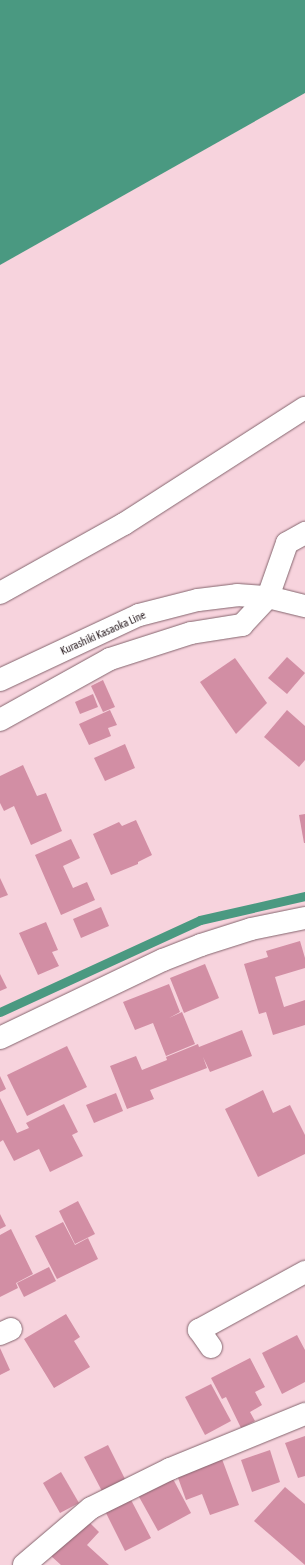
<!DOCTYPE html>
<style>
body{margin:0}
#map{position:relative;width:305px;height:1565px;overflow:hidden;background:#f7d3dd;font-family:"Asap Condensed",sans-serif}
div>[style]{position:absolute}
[style*='--x']{left:calc(var(--x)*1px);top:calc(var(--y)*1px);width:calc(var(--w)*1px);rotate:calc(var(--a)*1deg)}
.water>*{inset:0;background:#4a9981}
.stream>*{height:9px;margin:-4.5px;padding:0 4.5px;transform-origin:4.5px;border-radius:4.5px;background:#4a9981}
.building>*{inset:0;background:#d28ea4}
.roads{filter:drop-shadow(0 0 1px #85666f) drop-shadow(0 0 1px #85666f)}
.street>*{height:22px;margin:-11px;padding:0 11px;transform-origin:11px;border-radius:11px;background:#fff}
.secondary>*{height:22px;margin:-11px;padding:0 11px;transform-origin:11px;border-radius:11px;background:#fff}
.primary>*{height:22px;margin:-11px;padding:0 11px;transform-origin:11px;border-radius:11px;background:#fff}
span{translate:-50% -50%;white-space:nowrap;text-align:center;line-height:1.15;-webkit-text-stroke:3px #fff;paint-order:stroke}
.street-label{font-size:11px;color:#281b1f}
</style>
<div id="map">
<div class="water">
<div style="clip-path:polygon(0 0,305px 0,305px 93px,0 265px)"></div>
</div>
<div class="stream">
<div style="--x:0;--y:1012;--w:220;--a:-24.7"></div>
<div style="--x:200;--y:920;--w:108;--a:-12.9"></div>
</div>
<div class="building">
<div style="clip-path:polygon(287px 657px,305px 673px,287px 694px,268px 678px)"></div>
<div style="clip-path:polygon(235px 658px,267px 703px,236px 734px,200px 682px)"></div>
<div style="clip-path:polygon(103px 680px,115px 707px,103px 712px,91px 686px)"></div>
<div style="clip-path:polygon(93px 694px,98px 707px,80px 714px,75px 702px)"></div>
<div style="clip-path:polygon(110px 710px,117px 725px,108px 728px,111px 736px,89px 745px,79px 724px)"></div>
<div style="clip-path:polygon(287px 710px,305px 726px,305px 760px,299px 767px,264px 737px)"></div>
<div style="clip-path:polygon(125px 744px,135px 768px,105px 781px,94px 758px)"></div>
<div style="clip-path:polygon(23px 765px,37px 796px,46px 793px,62px 831px,31px 845px,14px 806px,4px 811px,0 803px,0 776px)"></div>
<div style="clip-path:polygon(305px 814px,305px 843px,304px 843px,299px 815px)"></div>
<div style="clip-path:polygon(136px 820px,152px 855px,138px 862px,138px 864px,111px 875px,93px 834px,119px 822px,122px 826px)"></div>
<div style="clip-path:polygon(71px 839px,80px 858px,63px 866px,73px 888px,87px 882px,95px 900px,61px 915px,35px 855px)"></div>
<div style="clip-path:polygon(0 878px,8px 895px,0 898px)"></div>
<div style="clip-path:polygon(101px 907px,109px 926px,81px 938px,73px 919px)"></div>
<div style="clip-path:polygon(46px 922px,58px 950px,52px 952px,59px 966px,38px 975px,19px 933px)"></div>
<div style="clip-path:polygon(300px 941px,305px 958px,305px 968px,275px 977px,284px 1007px,305px 1000px,305px 1025px,273px 1035px,266px 1012px,259px 1014px,244px 964px,268px 957px,266px 951px)"></div>
<div style="clip-path:polygon(205px 964px,219px 998px,184px 1013px,170px 978px)"></div>
<div style="clip-path:polygon(0 974px,7px 988px,0 991px)"></div>
<div style="clip-path:polygon(169px 984px,180px 1012px,169px 1018px,182px 1012px,195px 1044px,166px 1056px,153px 1023px,135px 1030px,123px 1002px)"></div>
<div style="clip-path:polygon(242px 1030px,252px 1056px,210px 1072px,203px 1057px,207px 1068px,150px 1090px,154px 1099px,127px 1109px,110px 1066px,136px 1056px,142px 1070px,167px 1060px,166px 1057px,198px 1044px,199px 1047px)"></div>
<div style="clip-path:polygon(67px 1046px,87px 1087px,27px 1116px,7px 1075px)"></div>
<div style="clip-path:polygon(0 1076px,6px 1089px,0 1092px)"></div>
<div style="clip-path:polygon(263px 1090px,273px 1113px,290px 1105px,305px 1135px,305px 1154px,258px 1177px,225px 1109px)"></div>
<div style="clip-path:polygon(116px 1093px,123px 1111px,94px 1123px,86px 1105px)"></div>
<div style="clip-path:polygon(0 1098px,17px 1133px,29px 1128px,26px 1123px,64px 1104px,78px 1132px,72px 1135px,83px 1156px,50px 1172px,39px 1149px,14px 1161px,3px 1140px,0 1142px)"></div>
<div style="clip-path:polygon(78px 1201px,95px 1234px,75px 1244px,59px 1211px)"></div>
<div style="clip-path:polygon(0 1214px,6px 1226px,0 1229px)"></div>
<div style="clip-path:polygon(63px 1222px,75px 1245px,88px 1238px,98px 1259px,57px 1279px,35px 1236px)"></div>
<div style="clip-path:polygon(11px 1229px,33px 1274px,16px 1283px,18px 1288px,0 1297px,0 1235px)"></div>
<div style="clip-path:polygon(49px 1267px,56px 1281px,24px 1297px,17px 1283px)"></div>
<div style="clip-path:polygon(66px 1314px,80px 1337px,74px 1341px,90px 1367px,54px 1388px,24px 1339px)"></div>
<div style="clip-path:polygon(297px 1335px,305px 1350px,305px 1382px,282px 1394px,262px 1353px)"></div>
<div style="clip-path:polygon(0 1348px,10px 1370px,0 1375px)"></div>
<div style="clip-path:polygon(250px 1358px,265px 1387px,255px 1392px,262px 1405px,250px 1412px,255px 1421px,241px 1428px,226px 1397px,222px 1399px,211px 1378px)"></div>
<div style="clip-path:polygon(211px 1384px,231px 1421px,205px 1435px,185px 1397px)"></div>
<div style="clip-path:polygon(305px 1436px,305px 1476px,298px 1478px,285px 1443px)"></div>
<div style="clip-path:polygon(108px 1445px,126px 1481px,103px 1493px,84px 1457px)"></div>
<div style="clip-path:polygon(270px 1450px,280px 1482px,252px 1492px,241px 1460px)"></div>
<div style="clip-path:polygon(222px 1459px,239px 1505px,210px 1515px,202px 1494px,186px 1500px,177px 1475px)"></div>
<div style="clip-path:polygon(61px 1472px,79px 1503px,60px 1513px,43px 1483px)"></div>
<div style="clip-path:polygon(172px 1477px,191px 1513px,158px 1531px,138px 1495px)"></div>
<div style="clip-path:polygon(285px 1487px,305px 1504px,305px 1565px,254px 1521px)"></div>
<div style="clip-path:polygon(130px 1498px,151px 1538px,125px 1551px,105px 1511px)"></div>
<div style="clip-path:polygon(85px 1518px,99px 1532px,87px 1545px,109px 1565px,61px 1565px,51px 1556px)"></div>
</div>
<div class="roads">
<div class="street">
<div style="--x:0;--y:720;--w:126;--a:-29"></div>
<div style="--x:110;--y:659;--w:85;--a:-17.8"></div>
<div style="--x:191;--y:633;--w:52;--a:-8.9"></div>
<div style="--x:242;--y:625;--w:38;--a:-47"></div>
<div style="--x:268;--y:597;--w:57;--a:-70.6"></div>
<div style="--x:287;--y:543;--w:21;--a:-29"></div>
<div style="--x:0;--y:1038;--w:181;--a:-25.6"></div>
<div style="--x:163;--y:960;--w:41;--a:-21.5"></div>
<div style="--x:201;--y:945;--w:52;--a:-17.7"></div>
<div style="--x:251;--y:929;--w:55;--a:-11.5"></div>
<div style="--x:0;--y:1334;--w:12;--a:-24"></div>
<div style="--x:211;--y:1347;--w:21;--a:-125"></div>
<div style="--x:199;--y:1330;--w:121;--a:-28.7"></div>
<div style="--x:24;--y:1565;--w:88;--a:-40.4"></div>
<div style="--x:91;--y:1508;--w:88;--a:-26.3"></div>
<div style="--x:170;--y:1469;--w:146;--a:-22.2"></div>
</div>
<div class="secondary">
<div style="--x:0;--y:593;--w:142;--a:-29.1"></div>
<div style="--x:124;--y:524;--w:215;--a:-32.7"></div>
</div>
<div class="primary">
<div style="--x:0;--y:680;--w:153;--a:-25.1"></div>
<div style="--x:139;--y:615;--w:61;--a:-14.3"></div>
<div style="--x:198;--y:600;--w:39;--a:-7"></div>
<div style="--x:237;--y:595;--w:31;--a:4"></div>
<div style="--x:268;--y:597;--w:38;--a:14"></div>
</div>
</div>
<div class="street-label">
<span style="left:103px;top:633px;rotate:-24deg">Kurashiki Kasaoka Line</span>
</div>
</div>
